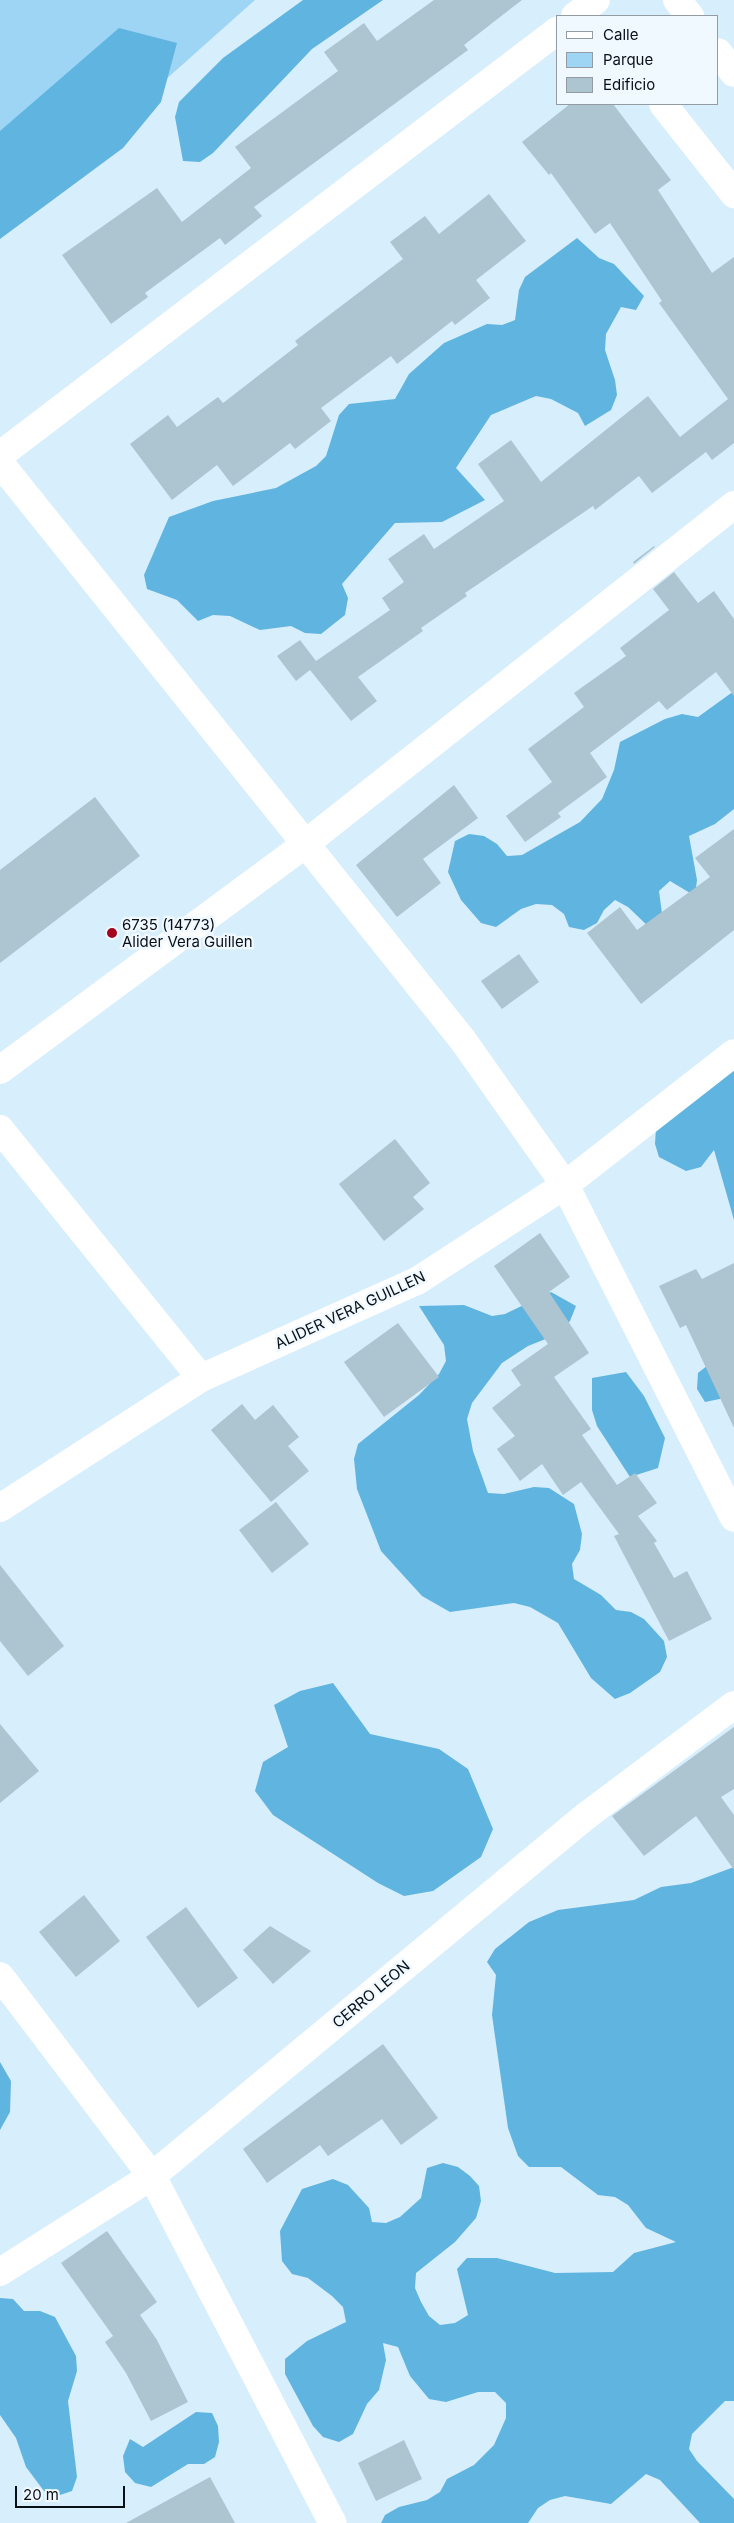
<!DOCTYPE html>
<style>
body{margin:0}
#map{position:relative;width:734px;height:2523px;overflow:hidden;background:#d7eefd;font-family:Inter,sans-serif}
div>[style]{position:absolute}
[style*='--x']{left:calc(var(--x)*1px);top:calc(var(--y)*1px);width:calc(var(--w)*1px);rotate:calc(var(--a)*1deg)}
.green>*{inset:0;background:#9ed5f5}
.forest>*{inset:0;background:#60b4e0}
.building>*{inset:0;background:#adc4d1}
.street>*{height:28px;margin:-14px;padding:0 14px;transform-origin:14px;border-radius:14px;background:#fff}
.dots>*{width:14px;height:14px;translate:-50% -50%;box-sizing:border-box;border:2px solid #f0f9ff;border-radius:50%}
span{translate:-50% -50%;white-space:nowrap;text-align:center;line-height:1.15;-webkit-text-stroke:4.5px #f0f9ff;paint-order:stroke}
.poi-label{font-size:15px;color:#091116}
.left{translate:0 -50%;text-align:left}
.street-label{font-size:15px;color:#091116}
.legend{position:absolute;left:556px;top:15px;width:162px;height:90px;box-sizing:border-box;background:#f0f9ff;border:1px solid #949ca2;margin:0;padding:6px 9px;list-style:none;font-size:15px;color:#091116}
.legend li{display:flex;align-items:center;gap:10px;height:25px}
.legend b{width:25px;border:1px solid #949ca2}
.scale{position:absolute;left:15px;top:2486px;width:110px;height:22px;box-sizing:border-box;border:2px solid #091116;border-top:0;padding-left:6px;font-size:15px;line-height:18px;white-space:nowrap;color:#091116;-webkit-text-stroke:4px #f0f9ff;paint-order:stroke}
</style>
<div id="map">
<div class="green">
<div style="clip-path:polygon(0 0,255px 0,0 227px)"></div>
</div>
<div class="forest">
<div style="clip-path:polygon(303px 0,383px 0,312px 49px,213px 153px,200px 162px,183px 161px,175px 117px,179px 102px,223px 58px)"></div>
<div style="clip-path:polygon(119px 28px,177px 43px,161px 102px,123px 148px,0 239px,0 131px)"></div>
<div style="clip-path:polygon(577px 238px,599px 258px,614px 264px,644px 296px,636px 310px,621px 307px,606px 334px,605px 350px,615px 380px,617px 395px,611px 410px,585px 426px,578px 413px,551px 399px,536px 396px,491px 415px,456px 468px,485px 500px,442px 522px,395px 523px,342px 584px,348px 598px,345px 615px,321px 634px,305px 633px,291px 626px,260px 630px,230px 616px,213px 615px,198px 621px,177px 600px,147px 589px,144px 575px,169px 517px,213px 501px,276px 488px,316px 466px,326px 456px,339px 415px,349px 404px,395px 399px,409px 374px,444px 343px,487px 324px,502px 325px,515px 320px,519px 290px,525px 277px)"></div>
<div style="clip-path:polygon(734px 691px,734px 809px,715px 824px,689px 836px,697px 880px,695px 896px,670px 881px,659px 891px,663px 921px,650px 928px,628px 907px,615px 900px,604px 910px,597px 923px,584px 930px,569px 927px,564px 914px,552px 905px,536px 904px,521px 909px,496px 927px,481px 923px,461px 900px,448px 872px,455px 841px,469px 834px,484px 836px,497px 844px,507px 856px,522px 855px,580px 822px,602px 799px,614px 770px,620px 742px,665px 719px,682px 714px,698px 717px)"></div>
<div style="clip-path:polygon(734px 1052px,734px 1220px,714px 1150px,701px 1167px,686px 1171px,659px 1157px,655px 1144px,656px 1128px)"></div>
<div style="clip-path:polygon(551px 1292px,576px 1306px,570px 1321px,558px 1334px,528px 1346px,502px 1363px,472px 1403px,467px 1419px,473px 1451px,488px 1493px,504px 1494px,534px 1487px,549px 1488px,574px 1504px,582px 1534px,580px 1550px,572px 1564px,574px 1579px,601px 1595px,616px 1610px,631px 1612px,644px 1619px,664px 1641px,667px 1657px,660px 1672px,630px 1693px,615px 1699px,591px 1678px,558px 1623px,530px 1607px,514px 1603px,450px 1612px,422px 1596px,381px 1551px,357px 1489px,354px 1459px,358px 1444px,419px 1395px,439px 1374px,446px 1361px,444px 1345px,419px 1306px,464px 1305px,492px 1316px,505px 1314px)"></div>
<div style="clip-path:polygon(718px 1357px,734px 1396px,705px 1402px,697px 1389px,698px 1373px)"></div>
<div style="clip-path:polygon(626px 1372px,644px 1396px,665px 1438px,658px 1468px,630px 1477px,597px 1426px,592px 1410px,592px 1378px)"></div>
<div style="clip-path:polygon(333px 1683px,370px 1734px,439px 1749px,468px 1769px,493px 1829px,481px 1857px,433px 1891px,404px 1896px,378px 1883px,273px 1815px,255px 1791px,263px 1762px,288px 1747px,274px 1705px,300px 1691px)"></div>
<div style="clip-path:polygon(734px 1867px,734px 2401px,725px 2401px,692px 2434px,689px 2449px,697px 2461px,734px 2499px,734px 2523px,700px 2523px,660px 2480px,646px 2474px,611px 2504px,565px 2496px,550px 2500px,538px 2508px,528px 2523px,381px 2523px,385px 2515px,399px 2507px,427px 2500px,440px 2492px,447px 2479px,474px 2465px,494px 2445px,506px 2418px,506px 2403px,495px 2392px,478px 2392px,446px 2402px,429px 2399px,410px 2376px,398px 2347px,383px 2343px,386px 2360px,379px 2390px,367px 2404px,353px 2434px,339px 2442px,323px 2437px,313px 2426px,285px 2374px,285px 2359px,307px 2341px,346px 2322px,343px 2307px,332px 2296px,308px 2278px,292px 2274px,282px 2261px,280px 2231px,302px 2189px,333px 2179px,348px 2185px,369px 2208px,372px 2222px,386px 2223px,400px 2217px,421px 2198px,427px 2168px,443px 2163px,458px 2167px,470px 2176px,479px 2186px,481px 2201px,476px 2218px,455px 2242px,416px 2273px,415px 2288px,421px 2302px,429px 2316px,440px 2325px,455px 2323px,468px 2315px,457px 2269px,467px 2258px,497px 2258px,555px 2273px,613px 2272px,634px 2253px,676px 2242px,646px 2228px,628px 2205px,615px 2197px,598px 2195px,561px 2167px,529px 2167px,518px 2156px,508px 2128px,492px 2015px,496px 1975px,487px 1962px,495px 1949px,529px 1922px,558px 1910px,634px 1900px,661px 1887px,691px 1883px)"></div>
<div style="clip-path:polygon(0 2062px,11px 2081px,10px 2112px,0 2130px)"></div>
<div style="clip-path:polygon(0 2298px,13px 2299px,24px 2311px,40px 2311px,55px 2317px,76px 2356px,77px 2371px,68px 2401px,77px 2477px,72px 2491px,57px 2496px,44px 2491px,26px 2467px,16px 2438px,0 2415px)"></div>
<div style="clip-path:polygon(196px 2412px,212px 2413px,218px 2426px,219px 2442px,215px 2457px,204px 2464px,188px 2464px,151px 2487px,135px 2483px,125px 2472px,123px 2456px,130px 2439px,143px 2447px)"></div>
</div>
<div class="building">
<div style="clip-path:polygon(434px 0,522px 0,464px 45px,468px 50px,254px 207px,262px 216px,225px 245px,220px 238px,145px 293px,148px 297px,111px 324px,62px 255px,157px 188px,182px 222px,251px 168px,235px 147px,338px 71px,324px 52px,364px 23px,377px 41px)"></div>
<div style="clip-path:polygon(570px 104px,613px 104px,671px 180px,658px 190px,712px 273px,734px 257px,734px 443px,712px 460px,706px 452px,652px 493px,639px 476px,595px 510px,593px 506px,465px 593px,467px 596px,421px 628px,423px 631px,358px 677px,377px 701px,351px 721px,310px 670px,296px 681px,277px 656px,300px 640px,316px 661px,390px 610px,382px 598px,404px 582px,388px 559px,424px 534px,434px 549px,504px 501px,478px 464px,511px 440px,541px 482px,648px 396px,680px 437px,728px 399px,659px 303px,662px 301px,610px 223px,595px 234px,551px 173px,549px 175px,522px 142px)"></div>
<div style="clip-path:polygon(489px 194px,526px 241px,476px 280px,490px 298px,455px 325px,452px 321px,397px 364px,391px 356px,321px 408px,331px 421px,295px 449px,290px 443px,233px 486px,217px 465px,172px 500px,130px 444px,168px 415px,177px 427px,218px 397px,223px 403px,298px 345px,295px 341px,403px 259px,390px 242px,425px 216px,439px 234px)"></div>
<div style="clip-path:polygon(654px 546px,655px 547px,634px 564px,633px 562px)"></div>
<div style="clip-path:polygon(674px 572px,698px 603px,714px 591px,734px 619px,734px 696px,716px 672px,667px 710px,659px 701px,590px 753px,607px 777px,558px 813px,561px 817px,525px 842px,506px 816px,552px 782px,528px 749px,584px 707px,574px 693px,626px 656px,620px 648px,669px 610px,653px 589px)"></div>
<div style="clip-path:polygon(454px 785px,478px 818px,423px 859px,441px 883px,397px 917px,356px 865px)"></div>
<div style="clip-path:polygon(95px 797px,140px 856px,0 963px,0 870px)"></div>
<div style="clip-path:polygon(734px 829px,734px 930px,641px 1004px,587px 933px,620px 907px,637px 930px,710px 877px,695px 858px)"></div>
<div style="clip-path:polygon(519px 954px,539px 982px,502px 1009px,481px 981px)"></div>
<div style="clip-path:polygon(395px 1139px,430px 1183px,413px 1197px,424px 1209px,384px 1241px,339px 1184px)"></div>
<div style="clip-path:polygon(540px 1233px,570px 1277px,549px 1292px,589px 1353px,554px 1377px,591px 1429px,582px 1435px,617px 1485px,635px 1473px,657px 1503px,638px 1516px,657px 1541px,654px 1543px,674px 1578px,687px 1571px,712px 1619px,669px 1641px,614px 1536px,619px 1534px,581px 1482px,563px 1495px,542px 1464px,520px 1481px,497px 1449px,515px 1436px,492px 1408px,521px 1385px,511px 1370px,548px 1344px,494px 1266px)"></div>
<div style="clip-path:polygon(734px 1263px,734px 1428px,686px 1325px,680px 1328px,659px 1286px,696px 1269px,702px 1279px)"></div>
<div style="clip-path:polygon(398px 1323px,439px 1377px,384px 1417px,344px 1362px)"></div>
<div style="clip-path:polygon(242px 1404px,255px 1420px,273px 1405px,299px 1437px,288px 1446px,309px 1471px,271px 1502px,211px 1430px)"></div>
<div style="clip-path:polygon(276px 1502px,309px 1544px,272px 1573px,239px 1530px)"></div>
<div style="clip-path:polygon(0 1565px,64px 1646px,28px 1676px,0 1641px)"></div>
<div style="clip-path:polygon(0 1724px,39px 1771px,0 1803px)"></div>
<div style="clip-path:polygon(734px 1727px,734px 1789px,721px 1797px,734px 1815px,734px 1870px,696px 1816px,644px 1856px,612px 1816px)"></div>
<div style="clip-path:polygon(84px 1895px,120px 1941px,76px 1977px,39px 1932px)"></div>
<div style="clip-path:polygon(186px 1907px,238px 1978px,198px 2008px,146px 1937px)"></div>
<div style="clip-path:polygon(270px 1926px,311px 1951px,273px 1984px,243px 1950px)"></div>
<div style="clip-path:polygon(383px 2044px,438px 2118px,401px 2145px,382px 2119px,328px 2156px,320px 2145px,267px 2183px,243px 2149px)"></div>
<div style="clip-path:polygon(107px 2231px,157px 2302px,140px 2315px,157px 2340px,188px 2402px,151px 2421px,126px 2373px,105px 2342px,113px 2336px,61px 2263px)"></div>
<div style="clip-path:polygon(404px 2440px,422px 2479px,376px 2501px,358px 2463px)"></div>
<div style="clip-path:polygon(210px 2477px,235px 2523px,126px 2523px)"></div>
</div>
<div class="street">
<div style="--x:677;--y:0;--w:21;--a:51"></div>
<div style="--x:575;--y:16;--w:26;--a:-37"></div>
<div style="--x:718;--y:52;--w:26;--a:53"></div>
<div style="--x:663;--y:104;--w:115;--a:51.7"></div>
<div style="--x:0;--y:455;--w:701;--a:-37.29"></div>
<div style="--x:0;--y:463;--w:738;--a:51.27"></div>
<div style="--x:462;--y:1039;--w:179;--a:54.8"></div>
<div style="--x:565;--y:1185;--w:373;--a:63.1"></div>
<div style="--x:0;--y:1070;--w:380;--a:-36.5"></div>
<div style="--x:305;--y:844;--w:547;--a:-38.32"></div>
<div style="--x:0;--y:1129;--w:320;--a:51.1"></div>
<div style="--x:0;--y:1508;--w:239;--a:-32.9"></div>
<div style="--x:201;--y:1378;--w:237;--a:-24.2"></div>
<div style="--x:417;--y:1281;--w:176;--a:-33"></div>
<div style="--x:565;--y:1185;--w:214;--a:-38"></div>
<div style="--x:0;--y:1976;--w:251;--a:52.8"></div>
<div style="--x:152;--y:2176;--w:391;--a:62.5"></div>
<div style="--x:0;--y:2272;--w:180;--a:-32.3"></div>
<div style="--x:152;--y:2176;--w:564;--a:-39.68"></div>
<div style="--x:586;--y:1816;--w:185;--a:-36.9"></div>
</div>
<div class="dots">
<div style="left:112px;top:933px;background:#a2051c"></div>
</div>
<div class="poi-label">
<span class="left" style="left:122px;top:933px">6735 (14773)<br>Alider Vera Guillen</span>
</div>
<div class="street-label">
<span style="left:350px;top:1310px;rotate:-25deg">ALIDER VERA GUILLEN</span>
<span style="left:371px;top:1994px;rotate:-40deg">CERRO LEON</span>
</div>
<ul class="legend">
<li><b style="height:6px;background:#fff"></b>Calle</li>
<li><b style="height:14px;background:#9ed5f5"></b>Parque</li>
<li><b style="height:14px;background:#adc4d1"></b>Edificio</li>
</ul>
<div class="scale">20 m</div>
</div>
